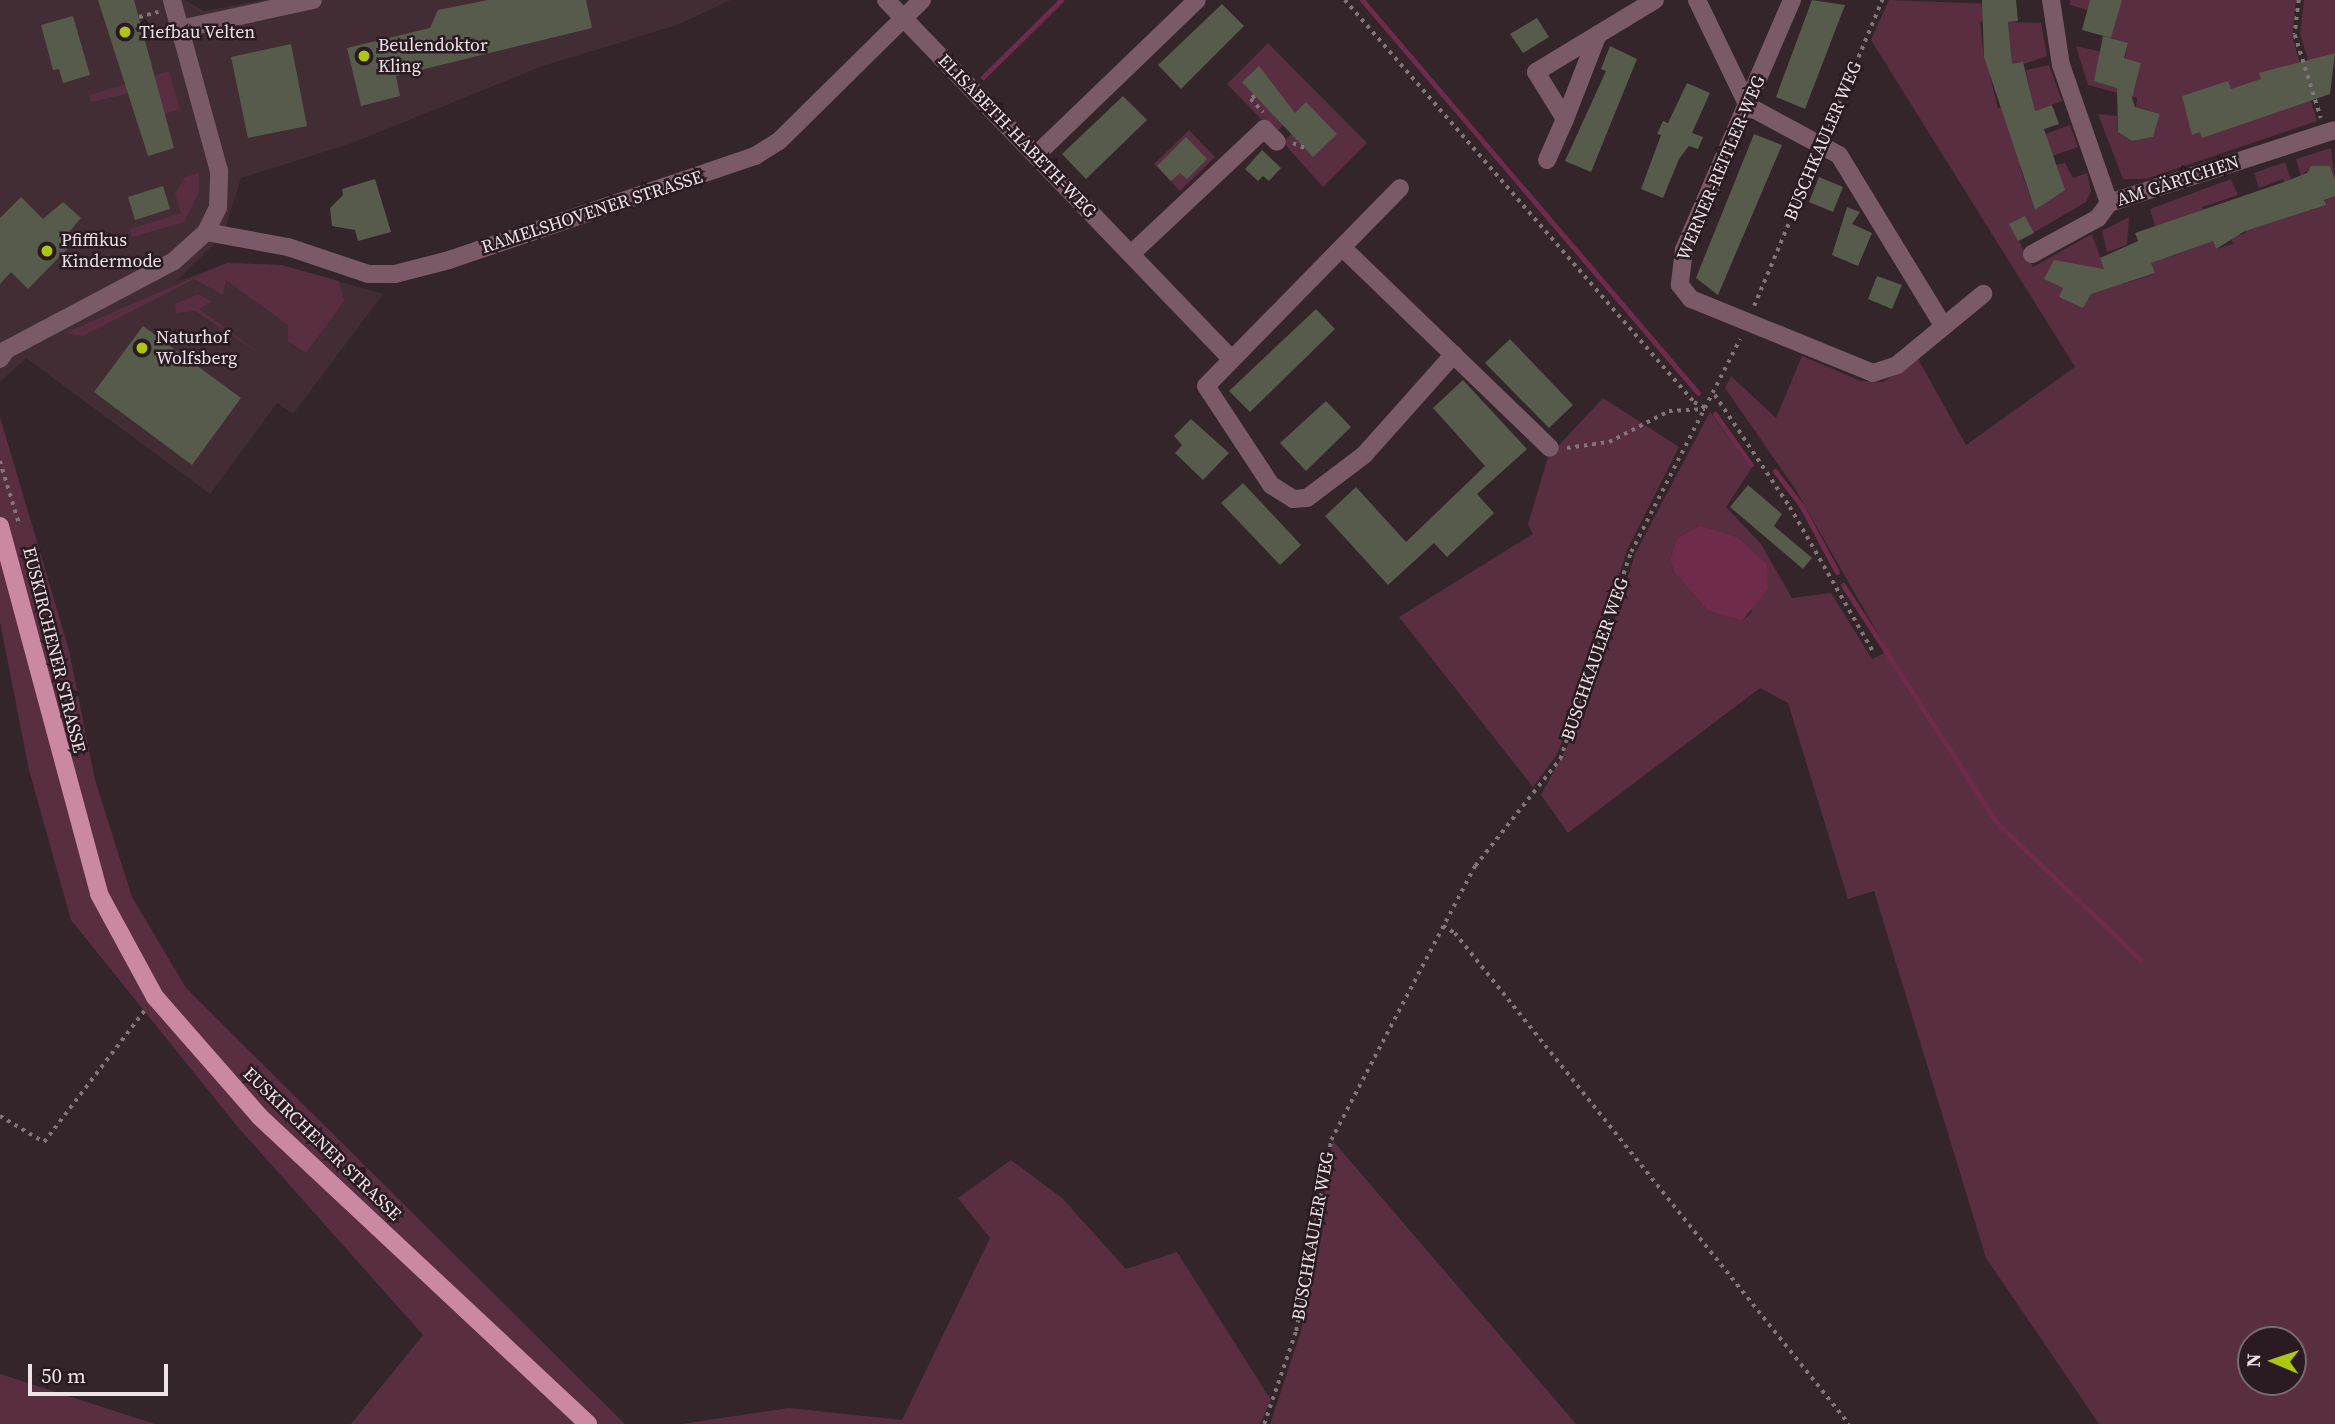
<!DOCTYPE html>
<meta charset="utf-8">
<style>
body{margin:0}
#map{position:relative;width:2335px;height:1424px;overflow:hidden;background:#33252a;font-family:"Source Serif 4",serif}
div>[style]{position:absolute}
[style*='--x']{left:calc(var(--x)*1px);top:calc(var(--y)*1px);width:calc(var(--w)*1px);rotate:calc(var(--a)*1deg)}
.built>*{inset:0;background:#422d35}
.green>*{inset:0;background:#5a2e41}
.water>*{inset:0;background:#6e2b4a}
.stream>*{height:5px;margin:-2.5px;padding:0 2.5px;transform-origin:2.5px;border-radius:2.5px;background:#6e2b4a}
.building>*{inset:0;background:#575b4c}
.path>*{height:3.5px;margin-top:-1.75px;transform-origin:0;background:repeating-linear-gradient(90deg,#817579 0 3.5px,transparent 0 8.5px)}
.street>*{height:18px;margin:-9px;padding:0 9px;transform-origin:9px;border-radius:9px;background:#7a5a66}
.primary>*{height:18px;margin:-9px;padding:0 9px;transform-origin:9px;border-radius:9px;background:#ca88a3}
.dots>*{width:19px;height:19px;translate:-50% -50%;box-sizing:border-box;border:4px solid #291b21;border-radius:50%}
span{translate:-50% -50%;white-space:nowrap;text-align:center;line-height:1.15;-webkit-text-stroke:5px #291b21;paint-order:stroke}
.poi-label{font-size:18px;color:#ede3e6}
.left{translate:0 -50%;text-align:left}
.street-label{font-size:18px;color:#ede3e6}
.north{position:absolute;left:2237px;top:1326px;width:70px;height:70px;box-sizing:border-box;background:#291b21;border:2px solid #776b70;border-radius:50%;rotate:272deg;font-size:19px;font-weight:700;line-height:28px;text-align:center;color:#ede3e6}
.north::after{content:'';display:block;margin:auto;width:24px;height:32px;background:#acc612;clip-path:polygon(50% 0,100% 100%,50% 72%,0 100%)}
.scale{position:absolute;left:28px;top:1364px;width:140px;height:32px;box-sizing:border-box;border:4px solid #ede3e6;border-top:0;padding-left:9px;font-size:21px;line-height:24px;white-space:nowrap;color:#ede3e6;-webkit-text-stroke:5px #291b21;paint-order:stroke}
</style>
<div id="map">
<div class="built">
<div style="clip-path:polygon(0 0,185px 0,204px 11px,263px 0,731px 0,677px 25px,543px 66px,352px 143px,241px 178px,223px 235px,176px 282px,227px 263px,281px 265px,383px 294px,293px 414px,277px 403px,210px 494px,26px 358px,0 382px)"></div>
</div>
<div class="green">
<div style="clip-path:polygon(evenodd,1889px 0,2016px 5px,2017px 13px,1980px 22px,1984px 57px,2011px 54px,2008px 22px,2041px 23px,2047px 56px,1990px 76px,1998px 108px,2032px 100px,2026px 70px,2049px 65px,2062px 101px,2029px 113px,2045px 134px,2070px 125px,2078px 147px,2020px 167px,2035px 210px,2064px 190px,2056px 165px,2065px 163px,2073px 178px,2087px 173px,2091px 191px,2086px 202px,2019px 241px,2033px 267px,2092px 234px,2105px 271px,2123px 284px,2154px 274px,2147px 250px,2166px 258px,2198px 246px,2181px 218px,2155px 226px,2150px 209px,2231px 179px,2238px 195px,2202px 207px,2216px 249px,2233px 244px,2231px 238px,2246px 233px,2240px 215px,2258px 208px,2264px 225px,2295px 214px,2283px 179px,2259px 188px,2254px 173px,2285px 162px,2300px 205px,2306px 203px,2310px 211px,2335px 194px,2335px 1424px,2099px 1424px,1986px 1258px,1874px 891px,1848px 899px,1788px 703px,1760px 688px,1568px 833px,1541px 795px,1585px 714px,1635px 554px,1710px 412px,1751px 469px,1726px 507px,1761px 544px,1792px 598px,1831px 593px,1872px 659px,1888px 651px,1794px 487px,1725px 388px,1731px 376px,1776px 418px,1802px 356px,1861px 381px,1883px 382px,1918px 359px,1966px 445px,2075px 367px,1871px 40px,1889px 0,1700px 525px,1737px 537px,1752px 612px,1742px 621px,1708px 611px,1674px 572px,1670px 560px,1677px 538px,1700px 525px,1889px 0,2251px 1340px,2293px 1340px,2293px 1382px,2251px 1382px,2251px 1340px)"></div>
<div style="clip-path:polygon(2070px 0,2296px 0,2292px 36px,2317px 121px,2146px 179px,2123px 179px,2098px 114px,2117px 116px,2118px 132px,2132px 141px,2153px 137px,2160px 114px,2136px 107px,2137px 98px,2088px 85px,2076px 46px,2103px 52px,2135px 86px,2141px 63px,2125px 58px,2128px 43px,2111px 38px,2119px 9px,2087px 10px,2070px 5px)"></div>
<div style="clip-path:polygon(2304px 0,2335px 0,2335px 53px,2319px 58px,2315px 82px,2300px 34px)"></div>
<div style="clip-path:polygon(1268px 43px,1367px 143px,1323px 187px,1283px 142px,1315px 112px,1306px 103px,1275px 133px,1227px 84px)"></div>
<div style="clip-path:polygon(169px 71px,180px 109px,164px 114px,156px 87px,91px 102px,89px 95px)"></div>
<div style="clip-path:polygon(1189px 130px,1215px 157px,1180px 191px,1154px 164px)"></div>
<div style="clip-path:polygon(2331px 148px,2335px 180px,2330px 166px,2312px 166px,2301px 176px,2296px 159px)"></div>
<div style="clip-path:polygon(199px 173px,199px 192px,184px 222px,132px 237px,130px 229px,181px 213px,175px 193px,185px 177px)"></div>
<div style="clip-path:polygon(2129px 217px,2127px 245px,2107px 252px,2102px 231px)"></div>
<div style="clip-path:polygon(227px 263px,281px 265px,339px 281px,344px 301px,306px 353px,288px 341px,288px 325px,226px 280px,223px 295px,194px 279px,83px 336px,65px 333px)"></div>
<div style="clip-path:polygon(198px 294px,212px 302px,199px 309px,261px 354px,195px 311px,176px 313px,175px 304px)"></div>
<div style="clip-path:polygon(1603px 398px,1679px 447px,1627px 550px,1575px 711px,1556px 756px,1533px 787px,1399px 617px,1533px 534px,1528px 524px,1548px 457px)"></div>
<div style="clip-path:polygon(0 417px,69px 650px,95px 780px,132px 897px,186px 988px,625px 1424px,351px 1424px,423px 1335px,237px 1126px,71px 920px,29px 770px,0 622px)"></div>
<div style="clip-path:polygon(1333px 1141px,1576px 1424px,1270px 1424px,1301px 1331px)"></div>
<div style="clip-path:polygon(1011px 1160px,1062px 1198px,1126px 1269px,1177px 1252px,1271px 1400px,1260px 1424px,681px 1424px,789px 1408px,902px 1420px,990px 1238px,958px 1198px)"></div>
<div style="clip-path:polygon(0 1374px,155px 1424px,0 1424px)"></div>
</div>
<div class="water">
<div style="clip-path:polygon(1700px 525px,1737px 537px,1767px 564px,1768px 589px,1742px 621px,1708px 611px,1674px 572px,1670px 560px,1677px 538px)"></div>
</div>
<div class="stream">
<div style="--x:1362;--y:0;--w:517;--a:49.47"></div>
<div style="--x:983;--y:77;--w:110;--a:-44.6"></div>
<div style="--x:1715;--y:414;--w:62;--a:54.8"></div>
<div style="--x:1775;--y:471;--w:43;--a:52.6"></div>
<div style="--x:1801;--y:505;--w:76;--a:61.8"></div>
<div style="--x:1843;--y:585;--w:283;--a:57.1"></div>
<div style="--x:1997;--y:823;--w:199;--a:43.6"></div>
</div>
<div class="building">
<div style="clip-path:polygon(98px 0,134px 0,174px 148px,148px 156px)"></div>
<div style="clip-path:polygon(488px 0,586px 0,592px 28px,396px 76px,400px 96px,361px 106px,347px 48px,430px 28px,438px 10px)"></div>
<div style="clip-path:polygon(1812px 0,1845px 5px,1805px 109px,1776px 97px)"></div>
<div style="clip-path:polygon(1982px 0,2016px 0,2018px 21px,2008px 22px,2012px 64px,2023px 62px,2035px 111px,2052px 105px,2059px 124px,2044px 129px,2065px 190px,2035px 210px,1984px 57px)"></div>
<div style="clip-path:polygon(2090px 0,2122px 0,2111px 38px,2082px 30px)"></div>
<div style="clip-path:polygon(1222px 4px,1244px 26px,1181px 89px,1158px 65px)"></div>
<div style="clip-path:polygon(73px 16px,90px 75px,63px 83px,59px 69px,53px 70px,41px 25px)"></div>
<div style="clip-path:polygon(1537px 18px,1549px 37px,1523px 53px,1510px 34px)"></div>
<div style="clip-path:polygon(2103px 36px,2128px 43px,2124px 58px,2141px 63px,2132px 98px,2135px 107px,2160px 114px,2153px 137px,2132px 141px,2118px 132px,2117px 88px,2094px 81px)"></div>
<div style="clip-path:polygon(291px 44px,307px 126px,248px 138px,231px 57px)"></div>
<div style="clip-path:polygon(1610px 46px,1637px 59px,1591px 172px,1565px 161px,1606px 71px,1601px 69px)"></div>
<div style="clip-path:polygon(2335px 53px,2330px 94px,2202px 138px,2200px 132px,2192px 135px,2182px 96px,2228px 81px,2231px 89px,2261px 79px,2259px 73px)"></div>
<div style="clip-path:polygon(1259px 66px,1295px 113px,1306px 102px,1337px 134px,1313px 157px,1242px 82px)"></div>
<div style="clip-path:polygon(1687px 83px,1710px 93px,1692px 133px,1703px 137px,1698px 149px,1689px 146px,1679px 159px,1663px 198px,1641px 189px,1661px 135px,1657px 134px,1663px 121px,1668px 123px)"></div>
<div style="clip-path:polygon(1123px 96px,1147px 120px,1086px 179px,1062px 154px)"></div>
<div style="clip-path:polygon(1754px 134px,1782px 145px,1718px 295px,1696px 278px)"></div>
<div style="clip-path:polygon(1186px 137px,1207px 159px,1187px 179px,1180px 173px,1171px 181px,1157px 166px)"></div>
<div style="clip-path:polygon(1262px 150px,1281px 168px,1269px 181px,1263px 176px,1258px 181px,1245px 169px)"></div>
<div style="clip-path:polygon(2311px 166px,2330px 166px,2335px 180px,2335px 196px,2324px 200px,2326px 205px,2245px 231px,2216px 249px,2213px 241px,2151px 263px,2155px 273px,2091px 294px,2083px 308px,2059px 297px,2063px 288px,2044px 279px,2054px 260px,2104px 269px,2100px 258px,2138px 241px,2135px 233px,2284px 182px,2307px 173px)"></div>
<div style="clip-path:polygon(1819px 177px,1843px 187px,1833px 212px,1809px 202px)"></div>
<div style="clip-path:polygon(375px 179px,391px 232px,358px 241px,355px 230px,332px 226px,330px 208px,343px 195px,342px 189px)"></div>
<div style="clip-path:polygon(163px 186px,170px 209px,135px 220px,128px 197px)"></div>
<div style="clip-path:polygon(21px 197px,43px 219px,63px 202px,81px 218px,64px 238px,71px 245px,28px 289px,11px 272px,0 284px,0 218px)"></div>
<div style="clip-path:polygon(1847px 207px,1860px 212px,1852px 224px,1872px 233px,1858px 266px,1832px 255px)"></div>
<div style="clip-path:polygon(2025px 216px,2034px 233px,2018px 241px,2009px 224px)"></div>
<div style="clip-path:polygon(1877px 276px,1902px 285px,1892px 309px,1868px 299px)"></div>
<div style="clip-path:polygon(1316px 309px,1335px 329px,1250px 412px,1229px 391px)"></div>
<div style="clip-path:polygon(143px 326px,241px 398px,192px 465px,94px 392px)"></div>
<div style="clip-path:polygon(1510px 339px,1573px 405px,1549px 428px,1485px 363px)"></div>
<div style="clip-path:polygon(1463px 380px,1527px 449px,1477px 494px,1494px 513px,1447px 557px,1434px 543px,1388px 585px,1325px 516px,1356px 487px,1406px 542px,1485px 466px,1433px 408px)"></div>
<div style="clip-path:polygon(1326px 401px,1351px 427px,1306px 471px,1280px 443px)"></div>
<div style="clip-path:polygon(1191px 419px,1229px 453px,1203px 480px,1175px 453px,1182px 445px,1174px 436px)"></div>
<div style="clip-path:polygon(1243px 483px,1301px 545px,1280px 565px,1221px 503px)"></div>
<div style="clip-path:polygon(1748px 485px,1782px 514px,1774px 526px,1812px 558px,1803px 569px,1730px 507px)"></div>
</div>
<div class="path">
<div style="--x:1345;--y:0;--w:532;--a:49.04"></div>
<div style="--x:1694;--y:402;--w:15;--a:28"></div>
<div style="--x:2299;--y:0;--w:35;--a:97"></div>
<div style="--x:2295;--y:35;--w:87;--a:72.6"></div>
<div style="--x:139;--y:17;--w:20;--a:-15"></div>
<div style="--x:1255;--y:96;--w:5;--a:143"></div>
<div style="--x:1251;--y:99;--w:18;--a:47"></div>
<div style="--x:1829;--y:128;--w:139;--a:-67.5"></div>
<div style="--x:1293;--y:143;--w:13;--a:23"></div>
<div style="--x:1754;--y:306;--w:157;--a:-67.2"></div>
<div style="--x:1715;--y:395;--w:135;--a:56.2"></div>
<div style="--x:1790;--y:507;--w:168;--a:60.1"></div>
<div style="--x:1567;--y:448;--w:42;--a:-8.1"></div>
<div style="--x:1609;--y:442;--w:68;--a:-27.3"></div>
<div style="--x:1669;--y:411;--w:36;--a:-3"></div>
<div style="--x:0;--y:461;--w:65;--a:73"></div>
<div style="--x:1443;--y:926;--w:14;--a:30"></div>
<div style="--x:1455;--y:933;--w:630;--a:51.25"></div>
<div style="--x:0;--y:1116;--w:51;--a:30.6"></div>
<div style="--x:44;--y:1142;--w:166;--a:-52.6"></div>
<div style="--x:1264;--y:1424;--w:98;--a:-71"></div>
<div style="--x:1296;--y:1331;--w:194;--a:-79.6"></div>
<div style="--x:1331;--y:1140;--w:310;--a:-62.3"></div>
<div style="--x:1475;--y:866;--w:137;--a:-51.5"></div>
<div style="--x:1560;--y:759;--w:219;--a:-71.1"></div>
<div style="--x:1631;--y:552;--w:239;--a:-62.9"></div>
</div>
<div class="street">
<div style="--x:886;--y:0;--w:496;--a:46.1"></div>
<div style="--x:1697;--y:0;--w:118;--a:64.3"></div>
<div style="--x:1748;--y:106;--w:103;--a:28.3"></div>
<div style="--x:1839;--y:155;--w:198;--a:58.6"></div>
<div style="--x:1792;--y:0;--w:272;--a:113.4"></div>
<div style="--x:1684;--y:250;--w:35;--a:97"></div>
<div style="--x:1680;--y:285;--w:18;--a:52"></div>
<div style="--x:1691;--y:299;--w:196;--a:22.1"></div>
<div style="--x:1873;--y:373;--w:25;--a:-18"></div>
<div style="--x:1897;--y:365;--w:112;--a:-39.5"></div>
<div style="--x:2051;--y:0;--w:66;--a:81.3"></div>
<div style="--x:2061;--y:65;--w:146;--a:70.8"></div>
<div style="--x:180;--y:29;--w:136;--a:-12.3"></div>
<div style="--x:1565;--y:119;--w:91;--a:-68.8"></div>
<div style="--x:1036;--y:155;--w:223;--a:-43.9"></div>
<div style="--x:1547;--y:160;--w:45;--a:-66.3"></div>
<div style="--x:1565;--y:119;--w:55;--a:-121.7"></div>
<div style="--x:1536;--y:72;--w:139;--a:-31.2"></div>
<div style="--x:1400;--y:188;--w:277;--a:134.4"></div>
<div style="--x:1206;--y:386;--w:118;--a:56.7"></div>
<div style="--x:1271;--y:485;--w:26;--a:32"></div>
<div style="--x:1293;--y:499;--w:14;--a:-4"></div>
<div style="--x:1307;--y:498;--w:71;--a:-37"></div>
<div style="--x:1364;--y:455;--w:135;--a:-48.3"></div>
<div style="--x:206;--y:232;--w:83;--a:10.4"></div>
<div style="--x:288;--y:247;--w:84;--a:18.6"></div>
<div style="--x:368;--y:274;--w:27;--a:0"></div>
<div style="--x:395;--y:274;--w:56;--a:-14.5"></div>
<div style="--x:449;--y:260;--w:323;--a:-18.8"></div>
<div style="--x:755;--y:156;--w:28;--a:-32"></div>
<div style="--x:779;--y:141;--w:201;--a:-44.6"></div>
<div style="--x:1344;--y:249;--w:286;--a:44"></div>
<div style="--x:1131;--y:254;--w:183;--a:-43.2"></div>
<div style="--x:1264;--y:129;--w:18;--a:45"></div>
<div style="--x:2032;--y:254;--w:75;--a:-28.6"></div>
<div style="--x:2098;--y:218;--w:19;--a:-54"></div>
<div style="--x:2109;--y:203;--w:237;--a:-17.9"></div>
<div style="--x:0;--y:359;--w:11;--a:-56"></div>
<div style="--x:6;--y:350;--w:190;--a:-27.9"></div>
<div style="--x:174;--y:261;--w:43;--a:-42.2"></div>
<div style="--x:206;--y:232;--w:28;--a:-64"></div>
<div style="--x:218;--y:207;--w:36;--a:-88"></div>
<div style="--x:219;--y:171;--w:177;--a:-105.4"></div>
</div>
<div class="primary">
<div style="--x:0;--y:526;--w:381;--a:74.9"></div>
<div style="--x:99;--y:894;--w:117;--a:61.5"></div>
<div style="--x:155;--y:997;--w:158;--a:48.8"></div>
<div style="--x:259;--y:1116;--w:451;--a:43.1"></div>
</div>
<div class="dots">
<div style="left:125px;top:32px;background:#acc612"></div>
<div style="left:364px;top:56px;background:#acc612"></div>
<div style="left:47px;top:251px;background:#acc612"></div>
<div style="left:142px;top:348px;background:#acc612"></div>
</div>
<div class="poi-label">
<span class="left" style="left:139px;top:32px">Tiefbau Velten</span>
<span class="left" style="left:378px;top:56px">Beulendoktor<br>Kling</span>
<span class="left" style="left:61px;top:251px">Pfiffikus<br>Kindermode</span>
<span class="left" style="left:156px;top:348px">Naturhof<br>Wolfsberg</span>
</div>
<div class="street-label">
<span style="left:1017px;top:136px;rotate:46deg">ELISABETH-HABETH-WEG</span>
<span style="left:1823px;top:141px;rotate:-67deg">BUSCHKAULER WEG</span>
<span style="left:1721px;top:168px;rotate:-67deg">WERNER-REITLER-WEG</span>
<span style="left:2178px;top:181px;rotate:-18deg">AM GÄRTCHEN</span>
<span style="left:592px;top:212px;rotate:-18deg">RAMELSHOVENER STRASSE</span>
<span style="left:54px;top:650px;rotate:76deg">EUSKIRCHENER STRASSE</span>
<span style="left:1595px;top:659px;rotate:-71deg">BUSCHKAULER WEG</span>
<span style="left:322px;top:1144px;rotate:44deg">EUSKIRCHENER STRASSE</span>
<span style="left:1313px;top:1236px;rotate:-80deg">BUSCHKAULER WEG</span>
</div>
<div class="north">N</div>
<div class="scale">50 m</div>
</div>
